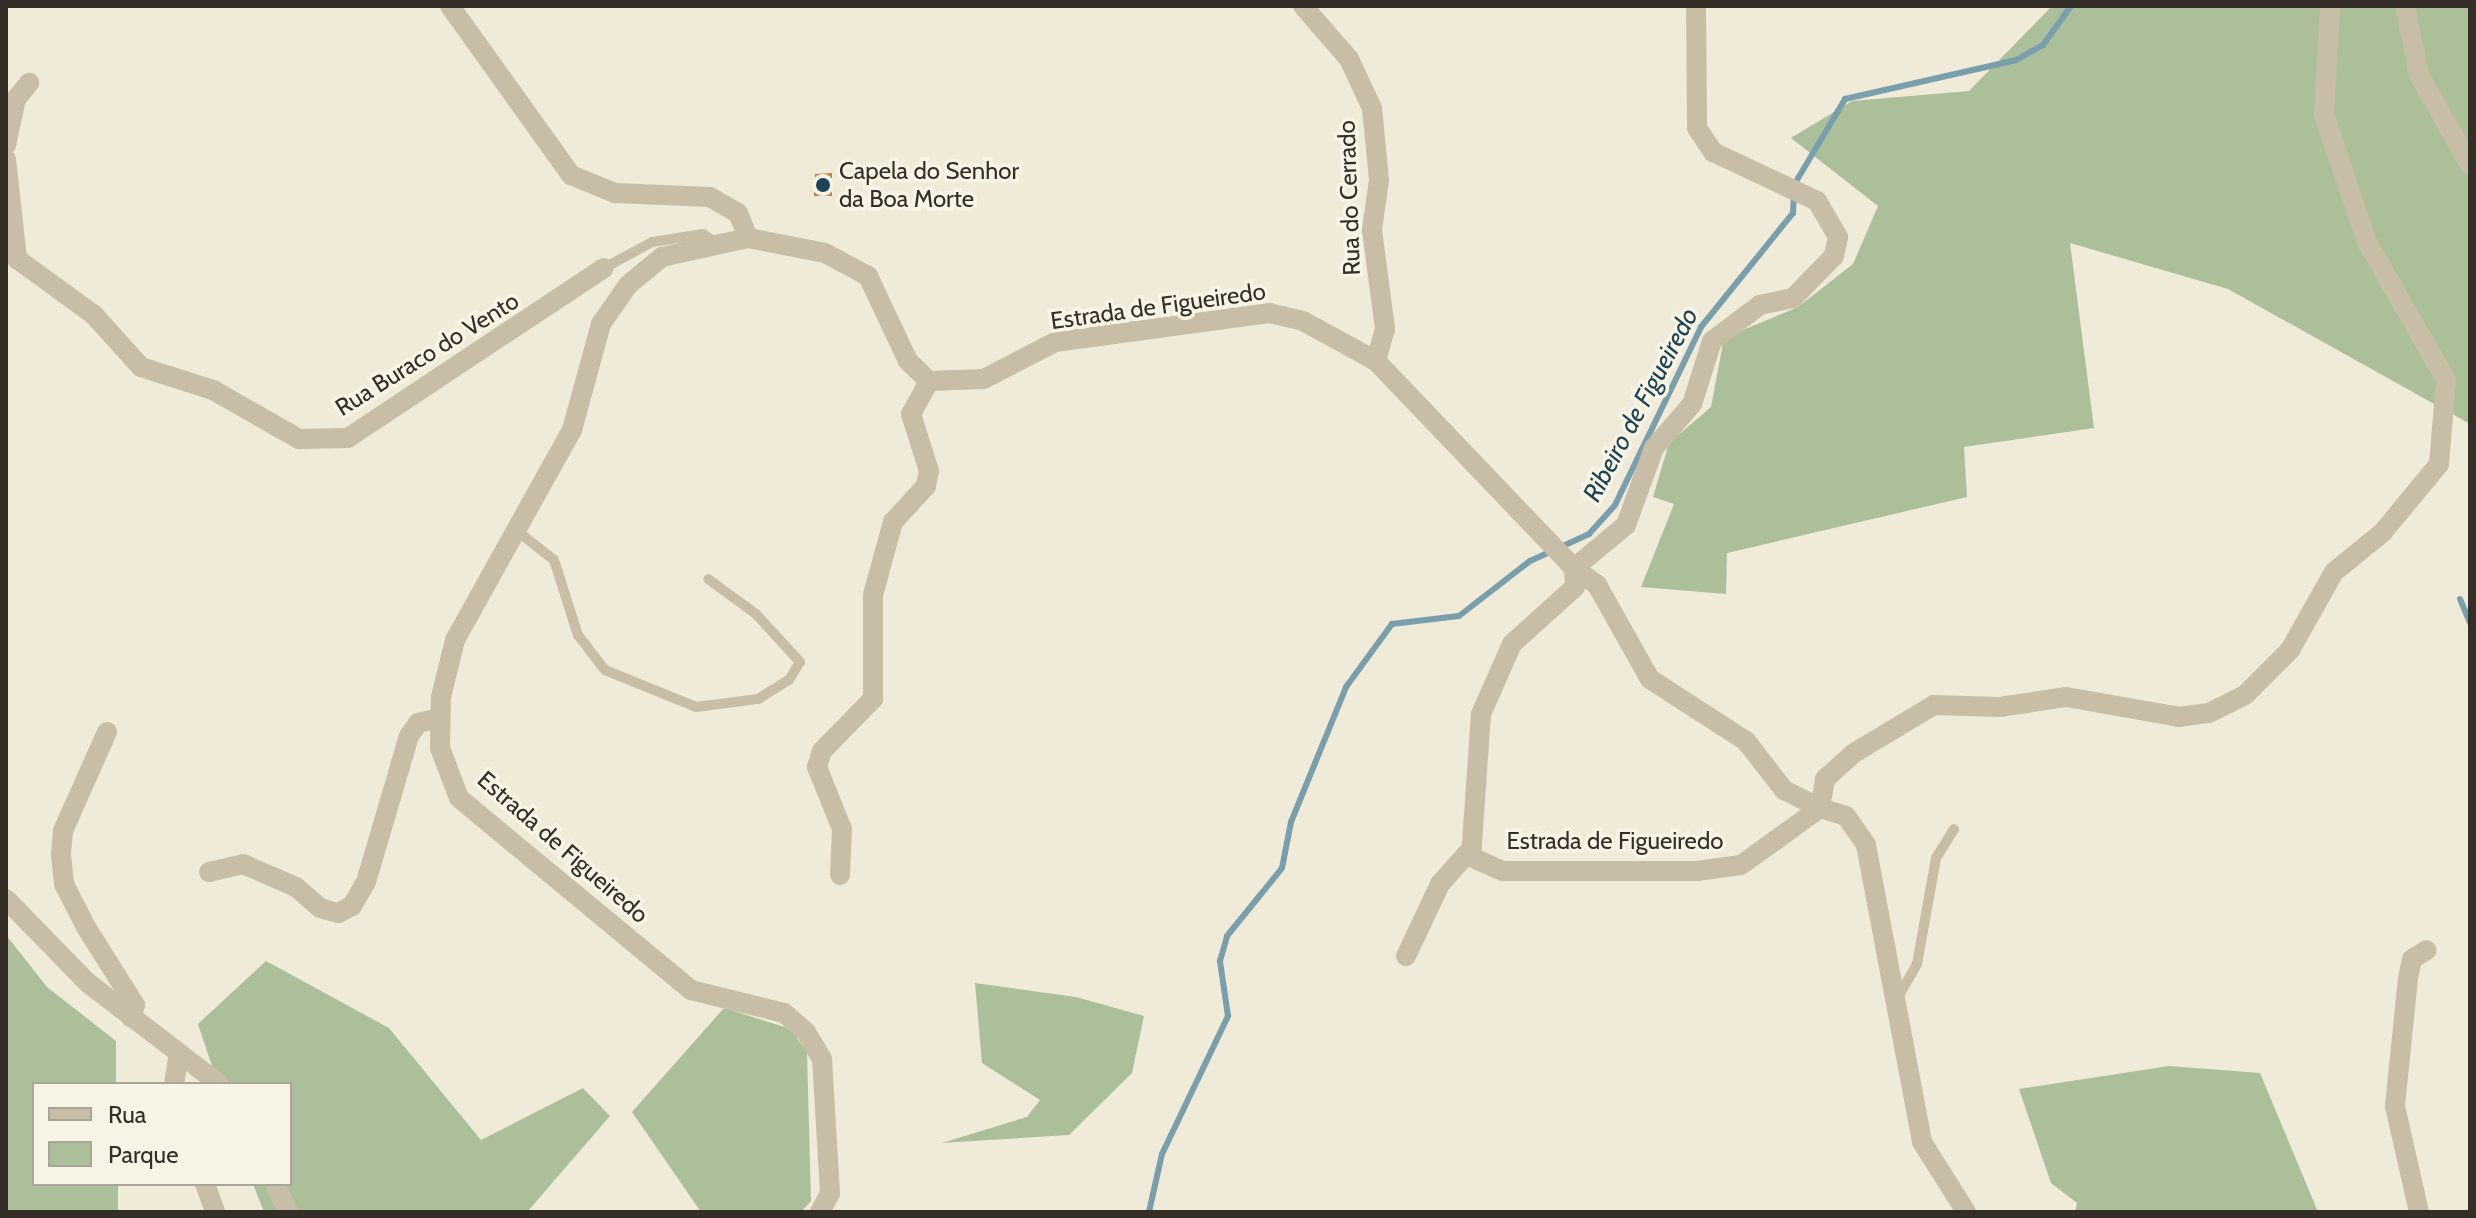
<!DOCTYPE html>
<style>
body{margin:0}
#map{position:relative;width:2476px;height:1218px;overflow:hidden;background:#f0ead9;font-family:Cabin,sans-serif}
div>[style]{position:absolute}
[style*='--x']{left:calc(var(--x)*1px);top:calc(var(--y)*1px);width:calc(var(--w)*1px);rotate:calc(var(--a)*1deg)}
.green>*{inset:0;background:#aabf9a}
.stream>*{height:6px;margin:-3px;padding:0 3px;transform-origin:3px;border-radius:3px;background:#799fac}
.building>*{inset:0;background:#c27f45}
.service>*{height:10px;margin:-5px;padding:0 5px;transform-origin:5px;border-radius:5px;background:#c8bda6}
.minor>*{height:20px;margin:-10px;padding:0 10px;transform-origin:10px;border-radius:10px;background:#c8bda6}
.tertiary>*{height:20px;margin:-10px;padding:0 10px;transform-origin:10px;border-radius:10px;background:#c8bda6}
.dots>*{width:22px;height:22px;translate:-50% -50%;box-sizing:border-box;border:4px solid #f8f4e5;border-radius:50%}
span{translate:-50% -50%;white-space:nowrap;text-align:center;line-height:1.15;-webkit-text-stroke:7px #f8f4e5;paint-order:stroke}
.poi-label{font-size:24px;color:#342e26}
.left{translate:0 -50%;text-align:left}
.street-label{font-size:24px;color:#342e26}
.water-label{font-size:26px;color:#1d4454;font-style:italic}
.frame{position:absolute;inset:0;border:8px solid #342e26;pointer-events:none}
.legend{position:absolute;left:32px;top:1082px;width:260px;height:104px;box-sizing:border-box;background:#f8f4e5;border:2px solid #aaa599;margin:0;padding:10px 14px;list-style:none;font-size:24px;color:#342e26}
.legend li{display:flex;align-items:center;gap:16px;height:40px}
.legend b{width:40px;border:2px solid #aaa599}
</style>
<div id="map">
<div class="green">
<div style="clip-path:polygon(2052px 6px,2470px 6px,2470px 424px,2228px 289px,2070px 243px,2094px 428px,1964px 447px,1967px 497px,1727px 553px,1726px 594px,1641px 587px,1674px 504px,1653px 497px,1669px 443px,1711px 407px,1724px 338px,1798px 307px,1853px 264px,1878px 206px,1791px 138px,1852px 101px,1969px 91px)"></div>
<div style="clip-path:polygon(6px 935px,47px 987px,116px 1041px,116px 1084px,34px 1084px,34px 1184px,118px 1184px,118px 1212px,6px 1212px)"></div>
<div style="clip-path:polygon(266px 961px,389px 1028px,481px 1140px,583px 1088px,610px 1116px,527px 1212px,264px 1212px,253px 1184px,290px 1184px,290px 1084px,218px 1084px,198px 1024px)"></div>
<div style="clip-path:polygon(975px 983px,1076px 997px,1144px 1016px,1132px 1073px,1069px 1135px,942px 1143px,1027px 1117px,1040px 1100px,982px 1063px)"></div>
<div style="clip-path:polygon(724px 1008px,791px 1029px,807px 1053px,811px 1201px,801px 1212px,701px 1212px,632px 1112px)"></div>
<div style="clip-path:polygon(2169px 1066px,2260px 1073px,2318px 1212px,2075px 1212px,2077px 1203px,2051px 1183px,2019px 1089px)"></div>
</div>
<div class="stream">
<div style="--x:1794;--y:185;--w:100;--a:-59.3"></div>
<div style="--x:1845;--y:99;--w:175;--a:-12.8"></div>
<div style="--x:2016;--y:60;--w:31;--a:-29"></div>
<div style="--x:2043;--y:45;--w:48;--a:-54.3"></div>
<div style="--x:2460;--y:599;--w:25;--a:67"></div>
<div style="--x:1149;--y:1212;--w:59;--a:-77.4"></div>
<div style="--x:1162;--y:1154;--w:153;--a:-64.4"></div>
<div style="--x:1228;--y:1016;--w:56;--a:-98.3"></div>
<div style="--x:1220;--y:961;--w:26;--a:-74"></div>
<div style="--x:1227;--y:936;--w:87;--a:-51"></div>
<div style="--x:1282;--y:868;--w:47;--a:-78.9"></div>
<div style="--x:1291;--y:822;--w:146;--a:-67.8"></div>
<div style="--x:1346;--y:687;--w:78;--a:-53.9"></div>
<div style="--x:1392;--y:624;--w:67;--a:-6.8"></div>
<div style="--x:1459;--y:616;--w:90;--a:-37.8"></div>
<div style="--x:1530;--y:561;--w:65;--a:-24.6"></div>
<div style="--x:1589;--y:534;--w:39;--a:-48"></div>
<div style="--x:1615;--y:505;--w:198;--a:-64.2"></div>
<div style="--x:1701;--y:327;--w:146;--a:-51.1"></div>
<div style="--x:1793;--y:213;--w:17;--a:-87"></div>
</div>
<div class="building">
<div style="clip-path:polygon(832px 173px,832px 196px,814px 196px,815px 174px)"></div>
</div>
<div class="service">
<div style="--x:604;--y:268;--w:55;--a:-28.4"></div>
<div style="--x:652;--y:242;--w:52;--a:-8.9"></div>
<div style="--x:703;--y:234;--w:14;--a:34"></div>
<div style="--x:516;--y:530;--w:48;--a:38.3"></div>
<div style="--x:554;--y:560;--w:79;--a:72.3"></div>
<div style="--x:578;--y:635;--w:44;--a:52.4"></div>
<div style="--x:605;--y:670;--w:98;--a:22.1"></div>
<div style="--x:696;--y:707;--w:63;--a:-7.4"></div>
<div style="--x:758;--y:699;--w:36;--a:-32"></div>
<div style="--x:789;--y:680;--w:21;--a:-59"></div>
<div style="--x:800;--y:662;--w:65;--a:-132.5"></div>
<div style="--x:756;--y:614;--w:59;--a:-143.9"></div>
<div style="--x:1897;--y:999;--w:40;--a:-60.3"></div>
<div style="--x:1917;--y:964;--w:108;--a:-79.8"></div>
<div style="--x:1936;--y:858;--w:34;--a:-58"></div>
</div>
<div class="minor">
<div style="--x:450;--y:6;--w:208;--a:54.4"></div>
<div style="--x:571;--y:175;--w:48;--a:22.2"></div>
<div style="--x:615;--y:193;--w:95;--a:2.4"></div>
<div style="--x:710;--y:197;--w:32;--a:30"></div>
<div style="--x:738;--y:213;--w:27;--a:68"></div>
<div style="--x:1303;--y:6;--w:70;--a:49"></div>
<div style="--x:1349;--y:59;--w:54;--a:64.9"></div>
<div style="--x:1372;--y:108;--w:72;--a:84.4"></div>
<div style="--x:1379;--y:180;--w:50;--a:98"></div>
<div style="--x:1372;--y:230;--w:100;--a:82.5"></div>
<div style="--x:1385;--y:329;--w:33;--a:106"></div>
<div style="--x:1696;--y:6;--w:122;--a:89.5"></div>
<div style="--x:1697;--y:128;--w:29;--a:56"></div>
<div style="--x:1713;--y:152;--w:115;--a:25.2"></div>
<div style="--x:1817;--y:201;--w:42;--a:59.7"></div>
<div style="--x:1838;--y:237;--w:19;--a:102"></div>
<div style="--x:1834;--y:256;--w:59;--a:134.3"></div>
<div style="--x:1793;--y:298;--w:34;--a:168"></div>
<div style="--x:1760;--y:305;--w:60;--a:143.1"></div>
<div style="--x:1712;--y:341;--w:66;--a:107.6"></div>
<div style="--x:1692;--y:404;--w:58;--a:130.8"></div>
<div style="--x:1654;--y:448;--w:82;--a:110"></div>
<div style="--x:1626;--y:525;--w:67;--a:140.4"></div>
<div style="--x:1574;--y:568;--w:29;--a:36"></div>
<div style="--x:1597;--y:585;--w:108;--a:60.6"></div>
<div style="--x:1650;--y:679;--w:114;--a:32.9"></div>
<div style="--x:1746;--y:741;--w:62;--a:52.2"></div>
<div style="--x:1784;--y:790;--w:40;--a:26.6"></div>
<div style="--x:1820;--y:808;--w:29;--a:-80"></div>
<div style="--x:1825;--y:779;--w:39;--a:-42"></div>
<div style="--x:1854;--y:753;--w:93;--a:-31"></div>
<div style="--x:1934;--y:705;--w:66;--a:1.7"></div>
<div style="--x:2000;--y:707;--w:67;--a:-8.6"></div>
<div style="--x:2066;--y:697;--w:115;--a:10"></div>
<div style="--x:2179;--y:717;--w:30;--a:-8"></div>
<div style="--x:2209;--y:713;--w:40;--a:-26.6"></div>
<div style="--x:2245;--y:695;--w:64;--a:-45"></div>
<div style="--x:2290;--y:650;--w:90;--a:-60.6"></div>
<div style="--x:2334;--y:572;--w:63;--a:-39.2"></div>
<div style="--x:2383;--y:532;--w:88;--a:-50.5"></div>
<div style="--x:2439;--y:464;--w:84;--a:-85.2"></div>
<div style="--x:2446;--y:380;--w:159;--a:-119.8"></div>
<div style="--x:2367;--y:242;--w:134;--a:-108.7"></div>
<div style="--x:2324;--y:115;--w:109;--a:-86.8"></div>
<div style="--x:6;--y:145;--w:47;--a:-77.7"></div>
<div style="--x:16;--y:99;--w:21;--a:-51"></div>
<div style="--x:6;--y:159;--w:101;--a:83.7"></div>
<div style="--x:17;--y:259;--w:95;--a:36"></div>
<div style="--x:94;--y:315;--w:70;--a:47.9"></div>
<div style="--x:141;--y:367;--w:76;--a:17.7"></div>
<div style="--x:213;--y:390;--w:99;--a:29.7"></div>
<div style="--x:299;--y:439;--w:49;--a:-1.2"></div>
<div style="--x:348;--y:438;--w:307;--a:-33.6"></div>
<div style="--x:107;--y:732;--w:108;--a:114"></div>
<div style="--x:63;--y:831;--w:24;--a:95"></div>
<div style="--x:61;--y:855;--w:29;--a:84"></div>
<div style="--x:64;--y:884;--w:48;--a:62.9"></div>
<div style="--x:86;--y:927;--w:92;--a:57.9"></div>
<div style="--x:135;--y:1005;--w:13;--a:108"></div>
<div style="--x:209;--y:872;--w:35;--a:-13"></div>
<div style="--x:243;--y:864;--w:58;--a:23.5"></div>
<div style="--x:296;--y:887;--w:32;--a:41"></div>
<div style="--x:320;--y:908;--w:19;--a:16"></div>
<div style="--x:338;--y:913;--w:16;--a:-27"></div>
<div style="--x:352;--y:906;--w:28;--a:-60"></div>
<div style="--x:366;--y:882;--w:152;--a:-73.6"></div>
<div style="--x:409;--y:736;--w:16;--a:-55"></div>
<div style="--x:418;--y:723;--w:23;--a:-13"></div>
<div style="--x:840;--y:875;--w:46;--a:-87.5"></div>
<div style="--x:842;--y:829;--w:67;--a:-112"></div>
<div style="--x:817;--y:767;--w:17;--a:-73"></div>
<div style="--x:822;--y:751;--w:73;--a:-45.6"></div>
<div style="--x:873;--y:699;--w:104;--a:-90"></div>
<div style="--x:873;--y:595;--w:76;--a:-74.7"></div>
<div style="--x:893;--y:522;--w:49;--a:-47.5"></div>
<div style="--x:926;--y:486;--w:15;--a:-79"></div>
<div style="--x:929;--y:471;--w:60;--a:-107.5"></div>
<div style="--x:911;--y:414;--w:38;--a:-61"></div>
<div style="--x:1406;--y:956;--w:80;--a:-64.7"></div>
<div style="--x:1440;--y:884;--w:48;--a:-48.4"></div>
<div style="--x:174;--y:1084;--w:30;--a:-81"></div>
<div style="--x:205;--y:1184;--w:30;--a:70"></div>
<div style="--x:2419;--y:1212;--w:109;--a:-102.8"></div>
<div style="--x:2395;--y:1106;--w:129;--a:-84.2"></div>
<div style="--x:2408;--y:978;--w:19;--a:-78"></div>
<div style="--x:2412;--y:959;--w:17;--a:-31"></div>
</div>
<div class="tertiary">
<div style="--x:2405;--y:6;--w:70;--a:78.5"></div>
<div style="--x:2419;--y:75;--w:103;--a:60.5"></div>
<div style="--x:6;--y:899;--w:117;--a:45.7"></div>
<div style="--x:88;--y:983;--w:165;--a:37.6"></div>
<div style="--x:275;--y:1184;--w:31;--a:65"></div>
<div style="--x:820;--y:1212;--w:21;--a:-62"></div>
<div style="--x:830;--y:1193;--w:134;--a:-93.4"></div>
<div style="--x:822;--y:1059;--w:31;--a:-121"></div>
<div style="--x:806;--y:1032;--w:29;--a:-139"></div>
<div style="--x:784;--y:1013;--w:96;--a:-166.1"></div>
<div style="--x:691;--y:990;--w:301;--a:-140.4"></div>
<div style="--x:459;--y:798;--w:53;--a:-110.8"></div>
<div style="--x:440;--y:748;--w:51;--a:-88.9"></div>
<div style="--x:441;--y:697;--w:59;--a:-76.2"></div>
<div style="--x:455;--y:640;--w:240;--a:-60.9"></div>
<div style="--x:572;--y:430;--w:110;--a:-74.7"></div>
<div style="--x:601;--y:324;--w:47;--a:-55.3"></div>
<div style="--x:628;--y:285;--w:44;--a:-39.5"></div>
<div style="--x:662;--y:257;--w:88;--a:-12.5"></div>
<div style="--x:748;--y:238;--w:78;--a:11"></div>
<div style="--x:825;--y:253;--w:49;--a:28.1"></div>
<div style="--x:868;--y:276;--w:94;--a:64.8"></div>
<div style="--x:908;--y:361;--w:29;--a:44"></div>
<div style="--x:929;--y:381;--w:55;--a:-2.1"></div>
<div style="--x:984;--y:379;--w:80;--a:-27.5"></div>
<div style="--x:1055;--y:342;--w:216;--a:-7.7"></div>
<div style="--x:1269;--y:313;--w:35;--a:13"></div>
<div style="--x:1303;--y:321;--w:83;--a:28.7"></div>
<div style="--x:1376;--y:361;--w:286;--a:46.3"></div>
<div style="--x:1574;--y:568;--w:19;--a:87"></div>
<div style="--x:1575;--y:587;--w:85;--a:137.9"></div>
<div style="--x:1512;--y:644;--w:77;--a:113.9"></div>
<div style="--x:1481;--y:714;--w:143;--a:94"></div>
<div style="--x:1471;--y:857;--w:35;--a:24"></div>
<div style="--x:1503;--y:871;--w:194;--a:0"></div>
<div style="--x:1697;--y:871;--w:44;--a:-7.8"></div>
<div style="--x:1741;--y:865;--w:97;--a:-35.8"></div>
<div style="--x:1820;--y:808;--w:27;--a:17"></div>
<div style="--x:1846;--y:816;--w:35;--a:55"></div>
<div style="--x:1866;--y:845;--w:302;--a:79.3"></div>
<div style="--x:1922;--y:1142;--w:83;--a:57.8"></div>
</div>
<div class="dots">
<div style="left:823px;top:185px;background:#1d4454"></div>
</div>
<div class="poi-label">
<span class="left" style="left:839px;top:185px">Capela do Senhor<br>da Boa Morte</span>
</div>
<div class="street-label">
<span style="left:1349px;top:198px;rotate:-92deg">Rua do Cerrado</span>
<span style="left:1158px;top:306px;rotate:-8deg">Estrada de Figueiredo</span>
<span style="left:427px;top:354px;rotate:-32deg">Rua Buraco do Vento</span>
<span style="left:1615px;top:841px">Estrada de Figueiredo</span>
<span style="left:563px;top:847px;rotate:41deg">Estrada de Figueiredo</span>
</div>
<div class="water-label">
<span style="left:1641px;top:405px;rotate:-62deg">Ribeiro de Figueiredo</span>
</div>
<div class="frame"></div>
<ul class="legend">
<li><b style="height:10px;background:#c8bda6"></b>Rua</li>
<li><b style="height:22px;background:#aabf9a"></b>Parque</li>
</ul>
</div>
